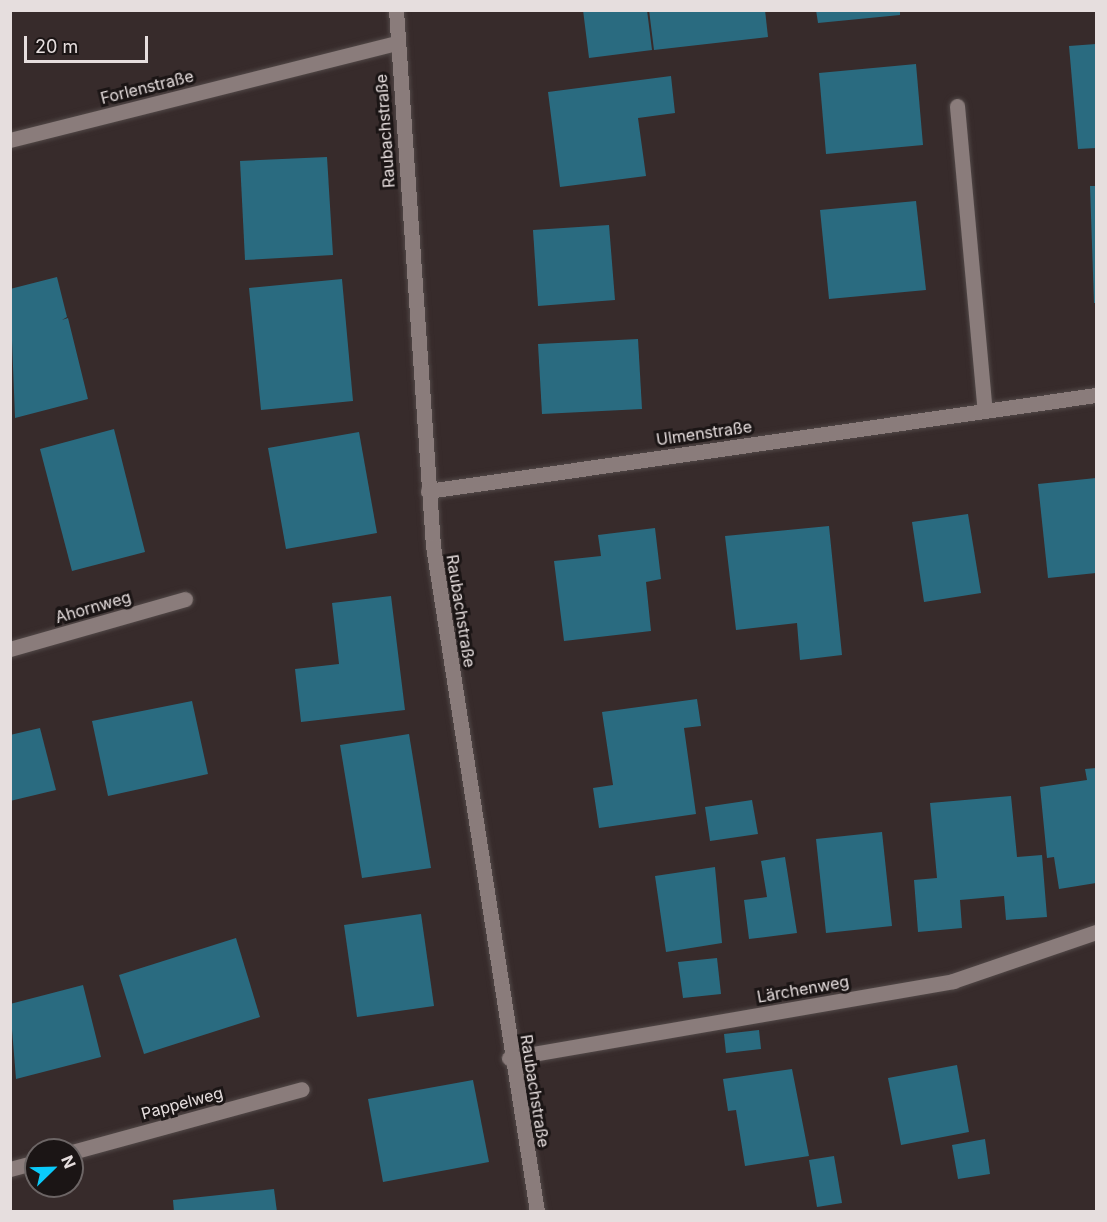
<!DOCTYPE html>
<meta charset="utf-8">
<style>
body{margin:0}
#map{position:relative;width:1107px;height:1222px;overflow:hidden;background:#372b2b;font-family:Inter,sans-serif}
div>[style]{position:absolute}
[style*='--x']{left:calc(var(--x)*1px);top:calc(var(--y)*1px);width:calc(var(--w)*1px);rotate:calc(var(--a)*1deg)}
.building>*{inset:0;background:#2a6b80}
.roads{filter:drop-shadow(0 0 2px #524948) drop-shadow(0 0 2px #524948)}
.lane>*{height:15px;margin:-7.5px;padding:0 7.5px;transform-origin:7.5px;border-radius:7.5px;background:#8a7c7b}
.street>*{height:15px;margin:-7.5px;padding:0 7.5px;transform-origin:7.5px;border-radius:7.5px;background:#8a7c7b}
span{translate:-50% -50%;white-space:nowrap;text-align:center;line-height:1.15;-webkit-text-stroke:6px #1b1515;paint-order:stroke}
.street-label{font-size:16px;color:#e6dede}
.frame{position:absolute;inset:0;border:12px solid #e6dede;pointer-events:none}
.north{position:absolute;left:24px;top:1138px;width:60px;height:60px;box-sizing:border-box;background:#1b1515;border:2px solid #6c6565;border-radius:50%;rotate:67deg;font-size:16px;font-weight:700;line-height:24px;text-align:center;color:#e6dede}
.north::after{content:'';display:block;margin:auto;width:21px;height:27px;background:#0acafa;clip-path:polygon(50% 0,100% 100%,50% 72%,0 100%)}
.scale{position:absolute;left:24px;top:36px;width:124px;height:27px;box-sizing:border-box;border:3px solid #e6dede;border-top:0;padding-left:8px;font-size:18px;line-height:21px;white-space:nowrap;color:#e6dede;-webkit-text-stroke:4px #1b1515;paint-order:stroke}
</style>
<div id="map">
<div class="building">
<div style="clip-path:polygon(583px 10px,647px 10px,652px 50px,589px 58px)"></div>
<div style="clip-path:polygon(649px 10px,765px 10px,768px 37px,654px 50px)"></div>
<div style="clip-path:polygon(816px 10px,900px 10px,900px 15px,818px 23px)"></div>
<div style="clip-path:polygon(1096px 44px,1096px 148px,1078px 149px,1069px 46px)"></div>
<div style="clip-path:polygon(916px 64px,923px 145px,826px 154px,819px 73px)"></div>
<div style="clip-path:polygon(671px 76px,675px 113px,638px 118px,646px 176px,560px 187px,548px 92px)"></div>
<div style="clip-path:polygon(327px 157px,333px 255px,245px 260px,240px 161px)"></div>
<div style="clip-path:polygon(1090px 186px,1096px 186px,1096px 303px,1094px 303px)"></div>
<div style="clip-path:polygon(916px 201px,926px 290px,829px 299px,820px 210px)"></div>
<div style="clip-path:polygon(609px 225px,615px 300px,538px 306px,533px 230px)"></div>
<div style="clip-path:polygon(57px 277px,67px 317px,62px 320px,68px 318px,88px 399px,15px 418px,10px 289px)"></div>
<div style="clip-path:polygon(342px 279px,353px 401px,261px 410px,249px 288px)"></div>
<div style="clip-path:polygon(638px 339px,642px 409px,542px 414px,538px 344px)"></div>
<div style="clip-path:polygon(114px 429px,145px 552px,72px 571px,40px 449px)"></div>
<div style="clip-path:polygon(359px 432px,377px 533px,286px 549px,268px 448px)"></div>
<div style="clip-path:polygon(1096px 478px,1096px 573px,1048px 578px,1038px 484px)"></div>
<div style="clip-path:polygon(968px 514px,981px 593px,924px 602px,912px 522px)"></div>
<div style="clip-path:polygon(829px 526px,842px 655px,800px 660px,797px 623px,736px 630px,725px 536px)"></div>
<div style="clip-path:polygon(655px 528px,661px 579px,646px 582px,651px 631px,564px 641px,554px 561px,601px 556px,598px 535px)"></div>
<div style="clip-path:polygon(391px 596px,405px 710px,301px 722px,295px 669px,339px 664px,332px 603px)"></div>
<div style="clip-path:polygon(697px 699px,701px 726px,684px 728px,696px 814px,599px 828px,593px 788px,613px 785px,602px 712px)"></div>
<div style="clip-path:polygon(192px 701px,208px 774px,108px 796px,92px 721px)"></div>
<div style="clip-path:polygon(40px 728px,56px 790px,10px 801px,10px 735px)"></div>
<div style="clip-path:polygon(409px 734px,431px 868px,362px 878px,340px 745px)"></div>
<div style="clip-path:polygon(1096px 768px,1096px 883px,1059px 889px,1054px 857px,1047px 858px,1040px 787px,1087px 780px,1085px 769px)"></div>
<div style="clip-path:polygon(1011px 796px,1017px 857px,1042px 855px,1047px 917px,1006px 920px,1004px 896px,960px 900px,962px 928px,918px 932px,914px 880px,937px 878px,930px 803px)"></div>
<div style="clip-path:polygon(752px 800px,758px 834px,710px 841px,705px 807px)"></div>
<div style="clip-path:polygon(882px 832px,892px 926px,826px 933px,816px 839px)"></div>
<div style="clip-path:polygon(785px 857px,797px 933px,749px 939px,744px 900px,767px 897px,761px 861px)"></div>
<div style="clip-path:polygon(715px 867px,722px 943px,666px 952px,655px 876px)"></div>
<div style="clip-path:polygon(421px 914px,434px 1006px,357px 1017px,344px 925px)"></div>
<div style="clip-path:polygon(236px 938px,260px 1017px,144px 1054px,119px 975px)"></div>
<div style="clip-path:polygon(717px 958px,721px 994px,683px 998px,678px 962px)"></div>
<div style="clip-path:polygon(83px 985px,101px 1057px,16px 1079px,10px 1004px)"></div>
<div style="clip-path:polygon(759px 1030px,761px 1049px,726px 1053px,724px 1034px)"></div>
<div style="clip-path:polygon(957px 1065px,969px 1132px,901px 1145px,888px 1078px)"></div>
<div style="clip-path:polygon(792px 1069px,809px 1156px,745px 1166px,736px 1110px,728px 1111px,723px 1079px)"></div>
<div style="clip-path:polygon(473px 1080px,489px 1162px,383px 1182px,368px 1099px)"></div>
<div style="clip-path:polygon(985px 1139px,990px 1174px,958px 1179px,952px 1145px)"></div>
<div style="clip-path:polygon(834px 1156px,842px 1203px,817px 1207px,809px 1160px)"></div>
<div style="clip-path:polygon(274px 1189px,277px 1212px,174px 1212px,173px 1200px)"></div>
</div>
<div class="roads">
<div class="lane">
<div style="--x:957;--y:106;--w:306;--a:84.8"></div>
<div style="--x:509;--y:1058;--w:451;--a:-9.8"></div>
<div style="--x:953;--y:981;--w:151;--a:-18.9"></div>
</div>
<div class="street">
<div style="--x:396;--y:10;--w:537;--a:86.05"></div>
<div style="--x:433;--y:546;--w:674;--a:81.12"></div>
<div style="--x:10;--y:140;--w:399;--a:-14.1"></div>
<div style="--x:428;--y:491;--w:675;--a:-8.18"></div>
<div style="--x:10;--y:649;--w:182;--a:-15.9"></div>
<div style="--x:72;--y:1152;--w:238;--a:-15.3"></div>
<div style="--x:10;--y:1169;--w:27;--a:-15"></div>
</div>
</div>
<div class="street-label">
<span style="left:147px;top:87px;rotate:-14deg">Forlenstraße</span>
<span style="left:385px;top:131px;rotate:-94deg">Raubachstraße</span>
<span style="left:704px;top:433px;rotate:-8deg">Ulmenstraße</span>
<span style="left:93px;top:607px;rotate:-16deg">Ahornweg</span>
<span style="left:461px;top:611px;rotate:81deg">Raubachstraße</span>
<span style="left:803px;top:989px;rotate:-10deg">Lärchenweg</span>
<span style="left:535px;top:1091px;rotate:81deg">Raubachstraße</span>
<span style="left:182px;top:1103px;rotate:-15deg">Pappelweg</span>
</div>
<div class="frame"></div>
<div class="north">N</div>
<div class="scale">20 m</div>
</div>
